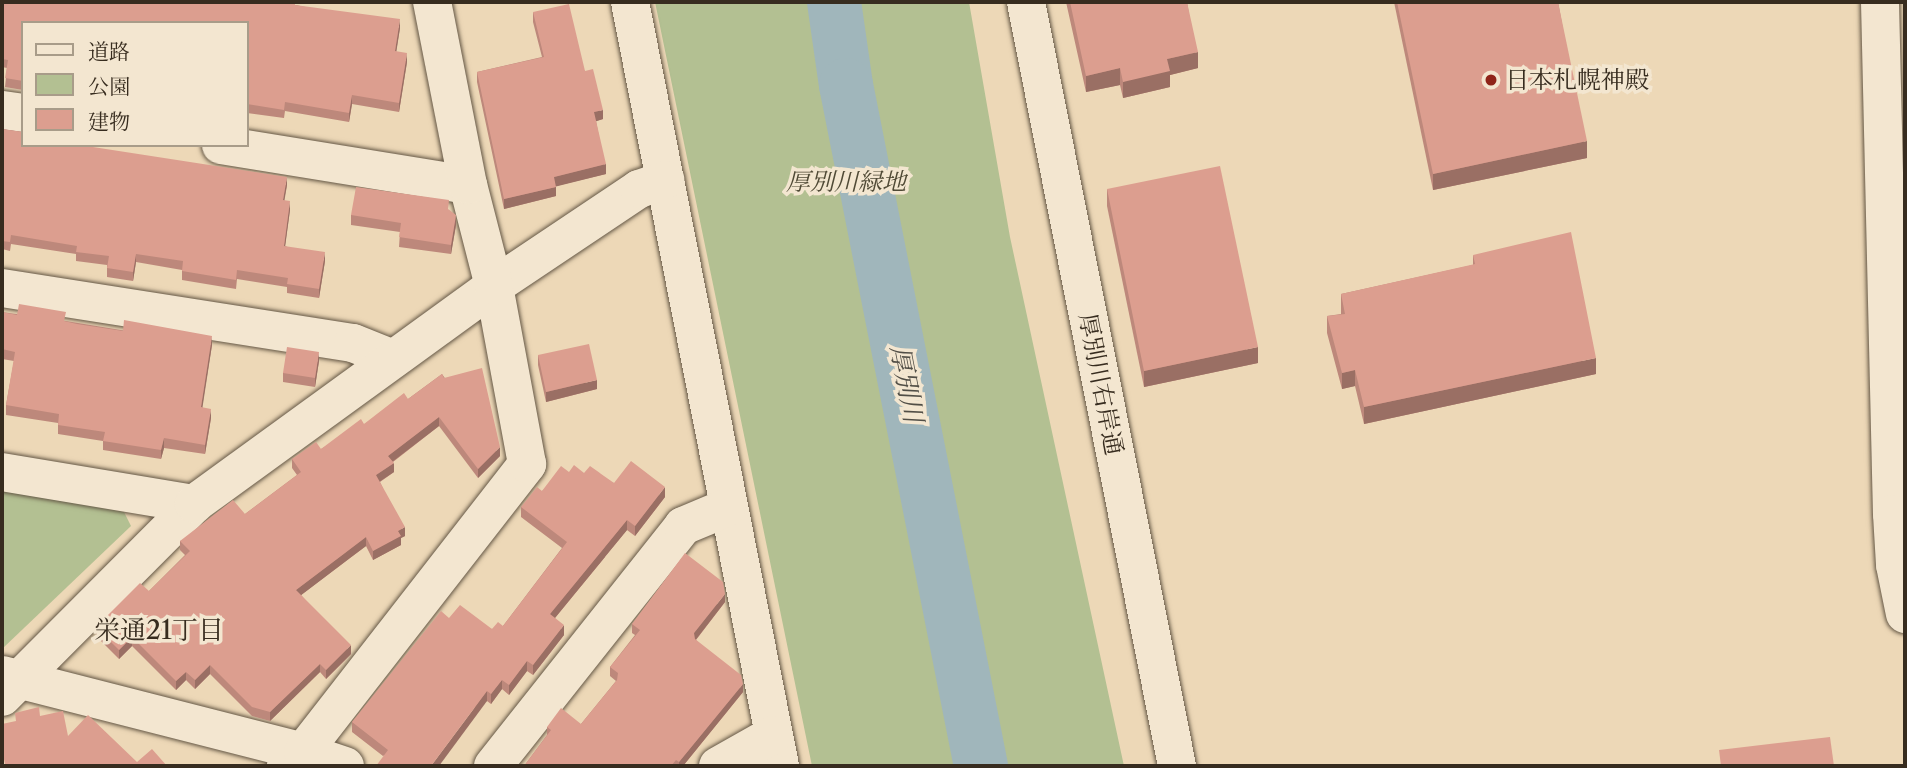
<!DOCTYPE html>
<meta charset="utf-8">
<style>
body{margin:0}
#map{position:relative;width:1907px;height:768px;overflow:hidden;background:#edd8b7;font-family:"Libre Caslon Text","Noto Serif JP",serif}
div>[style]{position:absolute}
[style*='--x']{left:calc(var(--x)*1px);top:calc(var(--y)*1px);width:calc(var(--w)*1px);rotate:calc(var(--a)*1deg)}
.green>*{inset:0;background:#b3c092}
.river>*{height:54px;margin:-27px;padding:0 27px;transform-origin:27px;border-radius:27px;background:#a0b6bb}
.roads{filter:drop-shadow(0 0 2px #645745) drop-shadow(0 0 2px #645745)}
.minor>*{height:38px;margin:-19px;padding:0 19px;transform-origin:19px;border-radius:19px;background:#f3e6d0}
.wall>*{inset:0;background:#bd887b}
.shaded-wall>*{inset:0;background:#9a6f64}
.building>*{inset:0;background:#dc9e8f}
.dots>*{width:19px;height:19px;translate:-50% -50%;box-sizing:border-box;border:4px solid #f3e6d0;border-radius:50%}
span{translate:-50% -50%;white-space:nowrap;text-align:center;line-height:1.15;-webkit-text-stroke:7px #f3e6d0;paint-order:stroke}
.poi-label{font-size:24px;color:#372c1f}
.left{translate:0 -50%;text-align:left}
.park-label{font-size:24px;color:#504a36;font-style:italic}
.street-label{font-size:24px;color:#372c1f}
.water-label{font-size:26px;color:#514e46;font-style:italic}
.neighbourhood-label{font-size:26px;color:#372c1f}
.frame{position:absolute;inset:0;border:4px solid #372c1f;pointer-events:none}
.legend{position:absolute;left:21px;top:21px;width:228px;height:126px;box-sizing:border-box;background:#f3e6d0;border:2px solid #a89c89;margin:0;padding:9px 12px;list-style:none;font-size:21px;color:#372c1f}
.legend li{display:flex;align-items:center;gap:14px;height:35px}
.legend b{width:35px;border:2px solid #a89c89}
</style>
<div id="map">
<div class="green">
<div style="clip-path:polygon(655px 2px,969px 2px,1010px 237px,1124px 766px,812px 766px)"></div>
<div style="clip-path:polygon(2px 487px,124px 512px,131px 526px,2px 649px)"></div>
</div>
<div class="river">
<div style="--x:834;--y:2;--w:84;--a:81.8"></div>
<div style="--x:846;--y:85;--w:694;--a:78.79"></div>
</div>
<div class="roads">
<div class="minor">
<div style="--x:630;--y:2;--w:779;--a:78.89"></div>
<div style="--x:1026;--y:2;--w:779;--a:78.82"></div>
<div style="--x:1880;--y:2;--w:512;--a:88.66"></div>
<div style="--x:1892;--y:514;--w:51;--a:86.6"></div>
<div style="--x:1895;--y:565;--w:50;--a:78.5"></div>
<div style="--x:2;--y:110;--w:21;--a:8"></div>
<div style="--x:221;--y:145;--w:250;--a:9.2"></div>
<div style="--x:2;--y:288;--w:355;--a:8.9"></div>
<div style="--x:353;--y:343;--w:43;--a:21.8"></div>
<div style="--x:2;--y:472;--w:195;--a:9.5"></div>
<div style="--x:2;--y:675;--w:311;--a:14.3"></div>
<div style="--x:303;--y:752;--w:22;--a:141"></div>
<div style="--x:2;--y:697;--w:272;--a:-45.1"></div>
<div style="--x:194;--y:504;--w:371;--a:-36"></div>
<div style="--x:494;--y:286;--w:174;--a:-33.8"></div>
<div style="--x:639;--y:189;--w:28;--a:-19"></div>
<div style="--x:345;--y:766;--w:44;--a:-161.6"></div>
<div style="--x:303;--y:752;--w:365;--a:-52.1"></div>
<div style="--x:527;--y:464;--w:181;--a:-100.5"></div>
<div style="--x:494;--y:286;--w:104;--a:-104.4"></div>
<div style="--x:468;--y:185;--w:187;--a:-101.1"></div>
<div style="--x:493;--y:766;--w:306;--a:-51.6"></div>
<div style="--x:683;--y:526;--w:47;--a:-22.7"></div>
<div style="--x:718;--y:766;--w:63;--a:-29.4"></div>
</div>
</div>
<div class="wall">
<div style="clip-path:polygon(2px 2px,260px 4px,296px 5px,400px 28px,396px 52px,407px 62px,399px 112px,352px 104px,349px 122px,285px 111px,284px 118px,247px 113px,247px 23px,23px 23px,23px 90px,5px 87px,7px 68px,2px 67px)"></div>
<div style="clip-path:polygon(1066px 2px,1187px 2px,1198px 68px,1170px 75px,1170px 87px,1123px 98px,1120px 85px,1086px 92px)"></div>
<div style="clip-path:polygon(1394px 2px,1558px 2px,1587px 158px,1433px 190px)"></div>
<div style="clip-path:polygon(533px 12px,585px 71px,603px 119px,596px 121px,606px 174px,556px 186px,556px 196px,504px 209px,477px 82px,477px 72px,542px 57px,533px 22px)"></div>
<div style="clip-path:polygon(2px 129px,23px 132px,23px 145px,287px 185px,284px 200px,290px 210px,285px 246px,325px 261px,319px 298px,287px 293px,287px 287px,237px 279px,236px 289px,182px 280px,182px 270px,136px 262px,133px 281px,107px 277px,107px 265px,76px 261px,76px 254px,11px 244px,10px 251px,2px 249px)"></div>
<div style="clip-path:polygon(1107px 189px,1258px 363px,1144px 387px,1107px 206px)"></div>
<div style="clip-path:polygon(449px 210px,456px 225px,451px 254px,399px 247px,400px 232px,351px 225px,351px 215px)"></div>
<div style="clip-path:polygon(1473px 255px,1596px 374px,1364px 424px,1355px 386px,1342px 389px,1327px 333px,1327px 316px,1341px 314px,1341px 294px,1473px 265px)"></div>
<div style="clip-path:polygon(2px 312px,66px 321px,212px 345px,202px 407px,211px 418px,205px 454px,164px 448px,161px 459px,103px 450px,103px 441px,58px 434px,58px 423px,6px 415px,6px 405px,14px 361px,2px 359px)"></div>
<div style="clip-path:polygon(538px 355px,597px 389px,546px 402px,538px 365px)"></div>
<div style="clip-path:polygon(319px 361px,315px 387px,283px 382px,283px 373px)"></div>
<div style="clip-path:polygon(442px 374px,500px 456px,478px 478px,439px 426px,393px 462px,394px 472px,380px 482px,405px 536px,401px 538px,401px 545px,373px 560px,366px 546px,301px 595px,351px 654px,326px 679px,320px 672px,270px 721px,252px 716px,210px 674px,195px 689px,186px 680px,176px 690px,132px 646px,119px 659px,96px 636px,96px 627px,149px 591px,185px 555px,180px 550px,180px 541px,245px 514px,297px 475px,292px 468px,292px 459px,321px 449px,408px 399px)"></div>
<div style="clip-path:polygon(569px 472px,584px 473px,614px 483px,665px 497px,635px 536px,627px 530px,555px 618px,564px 635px,533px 675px,527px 671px,509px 695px,502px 689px,491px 704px,487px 701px,383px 756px,352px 732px,352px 722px,449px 618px,492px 629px,503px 626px,562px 548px,521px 517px,521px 507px,542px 491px)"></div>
<div style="clip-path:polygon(725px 602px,696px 640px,743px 692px,683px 766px,524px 766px,547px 735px,547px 727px,581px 724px,616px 681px,610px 676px,610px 667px,635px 635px,632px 633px,632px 624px)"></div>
</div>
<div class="shaded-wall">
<div style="clip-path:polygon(400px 19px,400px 28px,395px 60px,395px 51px)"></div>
<div style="clip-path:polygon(1198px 52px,1198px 68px,1170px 75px,1170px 87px,1123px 98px,1123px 82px,1167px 59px)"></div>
<div style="clip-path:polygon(407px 53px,407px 62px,399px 112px,399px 103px)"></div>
<div style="clip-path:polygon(1120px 68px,1120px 85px,1086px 92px,1086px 76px)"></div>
<div style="clip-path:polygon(352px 95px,352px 104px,349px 122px,349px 113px)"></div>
<div style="clip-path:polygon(603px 110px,603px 119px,594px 122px,594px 112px)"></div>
<div style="clip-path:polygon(1587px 141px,1587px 158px,1433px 190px,1433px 174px)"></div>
<div style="clip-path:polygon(606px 164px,606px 174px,554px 187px,554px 177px)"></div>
<div style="clip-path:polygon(287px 177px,287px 185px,283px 209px,283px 200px)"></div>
<div style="clip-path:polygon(556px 187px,556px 196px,504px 209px,504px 199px)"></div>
<div style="clip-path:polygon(290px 201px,290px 210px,284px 255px,284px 246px)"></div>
<div style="clip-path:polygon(456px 215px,456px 225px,451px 254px,451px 245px)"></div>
<div style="clip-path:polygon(325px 252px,325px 261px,319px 298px,319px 289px)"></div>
<div style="clip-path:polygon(136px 254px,136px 262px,133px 281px,133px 272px)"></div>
<div style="clip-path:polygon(212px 336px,212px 345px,201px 417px,201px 407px)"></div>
<div style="clip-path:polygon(1258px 347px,1258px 363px,1144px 387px,1144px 371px)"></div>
<div style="clip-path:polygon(319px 352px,319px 361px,315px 387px,315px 378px)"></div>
<div style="clip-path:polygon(1596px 358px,1596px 374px,1364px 424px,1364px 407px)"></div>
<div style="clip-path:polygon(1355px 370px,1355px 386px,1342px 389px,1342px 373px)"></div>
<div style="clip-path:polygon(597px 380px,597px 389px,546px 402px,546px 392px)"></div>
<div style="clip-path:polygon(211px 409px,211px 418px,205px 454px,205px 445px)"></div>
<div style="clip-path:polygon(439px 417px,439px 426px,388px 465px,388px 456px)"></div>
<div style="clip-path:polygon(164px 438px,164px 448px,161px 459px,161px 450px)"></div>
<div style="clip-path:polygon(500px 447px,500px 456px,478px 478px,478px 469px)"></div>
<div style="clip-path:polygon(394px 463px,394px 472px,376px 484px,376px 475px)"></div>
<div style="clip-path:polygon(665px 487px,665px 497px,635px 536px,635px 526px)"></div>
<div style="clip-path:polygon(627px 520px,627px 530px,550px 624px,550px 614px)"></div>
<div style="clip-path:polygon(405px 527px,405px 536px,401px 538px,401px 545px,373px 560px,373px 551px,398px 531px)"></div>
<div style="clip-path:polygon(366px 537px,366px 546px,296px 599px,296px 590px)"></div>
<div style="clip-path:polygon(725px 594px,725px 602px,694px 642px,694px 633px)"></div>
<div style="clip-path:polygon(564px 625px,564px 635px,533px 675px,533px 665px)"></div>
<div style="clip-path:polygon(132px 637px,132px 646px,119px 659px,119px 650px)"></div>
<div style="clip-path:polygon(351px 645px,351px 654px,326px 679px,326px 670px)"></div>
<div style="clip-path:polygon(527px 661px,527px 671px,509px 695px,509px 685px)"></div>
<div style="clip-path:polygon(320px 664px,320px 672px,270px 721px,270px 712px)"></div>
<div style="clip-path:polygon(210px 665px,210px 674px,195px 689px,195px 680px)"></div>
<div style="clip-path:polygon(186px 672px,186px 680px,176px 690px,176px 681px)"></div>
<div style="clip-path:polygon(502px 680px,502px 689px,491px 704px,491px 694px)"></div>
<div style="clip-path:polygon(743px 684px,743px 692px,683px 766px,679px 766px,679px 762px)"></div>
<div style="clip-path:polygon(487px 691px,487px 701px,439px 766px,431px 766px)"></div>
</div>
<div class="building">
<div style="clip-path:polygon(2px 2px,248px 2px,260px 4px,260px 2px,295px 2px,295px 5px,400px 19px,395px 51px,407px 53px,399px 103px,352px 95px,349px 113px,285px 102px,284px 110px,247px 104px,247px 23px,23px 23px,23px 81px,5px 78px,8px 60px,2px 59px)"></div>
<div style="clip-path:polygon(1070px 2px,1187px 2px,1198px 52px,1167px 59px,1170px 71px,1123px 82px,1120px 68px,1086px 76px)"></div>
<div style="clip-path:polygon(1397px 2px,1558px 2px,1587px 141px,1433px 174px)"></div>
<div style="clip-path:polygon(569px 4px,585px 71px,593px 69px,603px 110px,594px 112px,606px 164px,554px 177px,556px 187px,504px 199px,477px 72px,544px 57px,533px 12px)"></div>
<div style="clip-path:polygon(2px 129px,23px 132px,23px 145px,80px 145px,287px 177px,283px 200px,290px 201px,284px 246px,325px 252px,319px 289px,287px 284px,288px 278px,237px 270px,236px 280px,182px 271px,183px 261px,136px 254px,133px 272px,107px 268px,109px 256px,76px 252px,77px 246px,11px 235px,10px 242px,2px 241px)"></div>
<div style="clip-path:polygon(1220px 166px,1258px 347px,1144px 371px,1107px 189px)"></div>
<div style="clip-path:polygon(356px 187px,449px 200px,448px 209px,456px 215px,451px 245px,399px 237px,401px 223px,351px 215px)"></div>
<div style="clip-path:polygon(1571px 232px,1596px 358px,1364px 407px,1355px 370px,1342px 373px,1327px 316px,1345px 314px,1341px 294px,1475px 264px,1473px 255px)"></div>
<div style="clip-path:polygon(19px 304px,66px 312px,64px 321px,77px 324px,123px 331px,124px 320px,212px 336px,201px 407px,211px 409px,205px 445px,164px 438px,161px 450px,103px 441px,105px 432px,58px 425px,59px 414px,6px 405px,15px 352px,2px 349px,2px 312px,17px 315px)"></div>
<div style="clip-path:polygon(589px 344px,597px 380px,546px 392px,538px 355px)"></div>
<div style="clip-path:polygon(287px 347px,319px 352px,315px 378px,283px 373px)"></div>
<div style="clip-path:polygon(482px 368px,500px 447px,478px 469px,439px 417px,388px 456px,394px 463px,376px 475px,405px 527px,398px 531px,401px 536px,373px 551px,366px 537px,296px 590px,351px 645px,326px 670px,320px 664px,270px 712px,252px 707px,210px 665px,195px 680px,186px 672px,176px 681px,132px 637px,119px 650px,96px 627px,140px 583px,149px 591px,190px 551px,180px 541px,233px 500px,245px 514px,301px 472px,292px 459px,316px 442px,321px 449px,361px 419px,364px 424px,404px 393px,408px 399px,442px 374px,444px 378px)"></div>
<div style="clip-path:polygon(631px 461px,665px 487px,635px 526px,627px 520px,550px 614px,564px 625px,533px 665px,527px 661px,509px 685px,502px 680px,491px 694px,487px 691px,431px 766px,376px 766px,388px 750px,352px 722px,441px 611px,449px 618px,460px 605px,492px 629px,498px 622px,503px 626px,567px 542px,521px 507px,537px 487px,542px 491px,561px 466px,569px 472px,574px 465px,584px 473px,590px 466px,614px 483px)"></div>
<div style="clip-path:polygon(685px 553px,723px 582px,725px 594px,694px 633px,695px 639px,741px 675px,743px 684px,679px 762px,676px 760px,671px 766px,524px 766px,551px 730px,547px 727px,561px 708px,581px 724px,617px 680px,618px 673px,610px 667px,640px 630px,632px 624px)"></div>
<div style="clip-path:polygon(39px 707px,40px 716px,63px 711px,68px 736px,88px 715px,137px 762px,152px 749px,167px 766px,2px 766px,5px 764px,2px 750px,2px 724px,16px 721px,15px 713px)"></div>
<div style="clip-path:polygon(1830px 737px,1834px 766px,1721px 766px,1719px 750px)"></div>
</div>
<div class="dots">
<div style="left:1491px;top:80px;background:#8f2418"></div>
</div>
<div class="poi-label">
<span class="left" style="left:1505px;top:80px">日本札幌神殿</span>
</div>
<div class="park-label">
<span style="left:846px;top:182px">厚別川緑地</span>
</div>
<div class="street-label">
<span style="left:1101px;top:384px;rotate:79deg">厚別川右岸通</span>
</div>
<div class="water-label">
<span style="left:906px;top:384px;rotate:79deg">厚別川</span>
</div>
<div class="neighbourhood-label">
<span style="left:159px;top:631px">栄通21丁目</span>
</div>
<div class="frame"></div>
<ul class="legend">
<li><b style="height:9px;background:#f3e6d0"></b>道路</li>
<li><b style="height:19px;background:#b3c092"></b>公園</li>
<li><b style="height:19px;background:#dc9e8f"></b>建物</li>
</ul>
</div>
